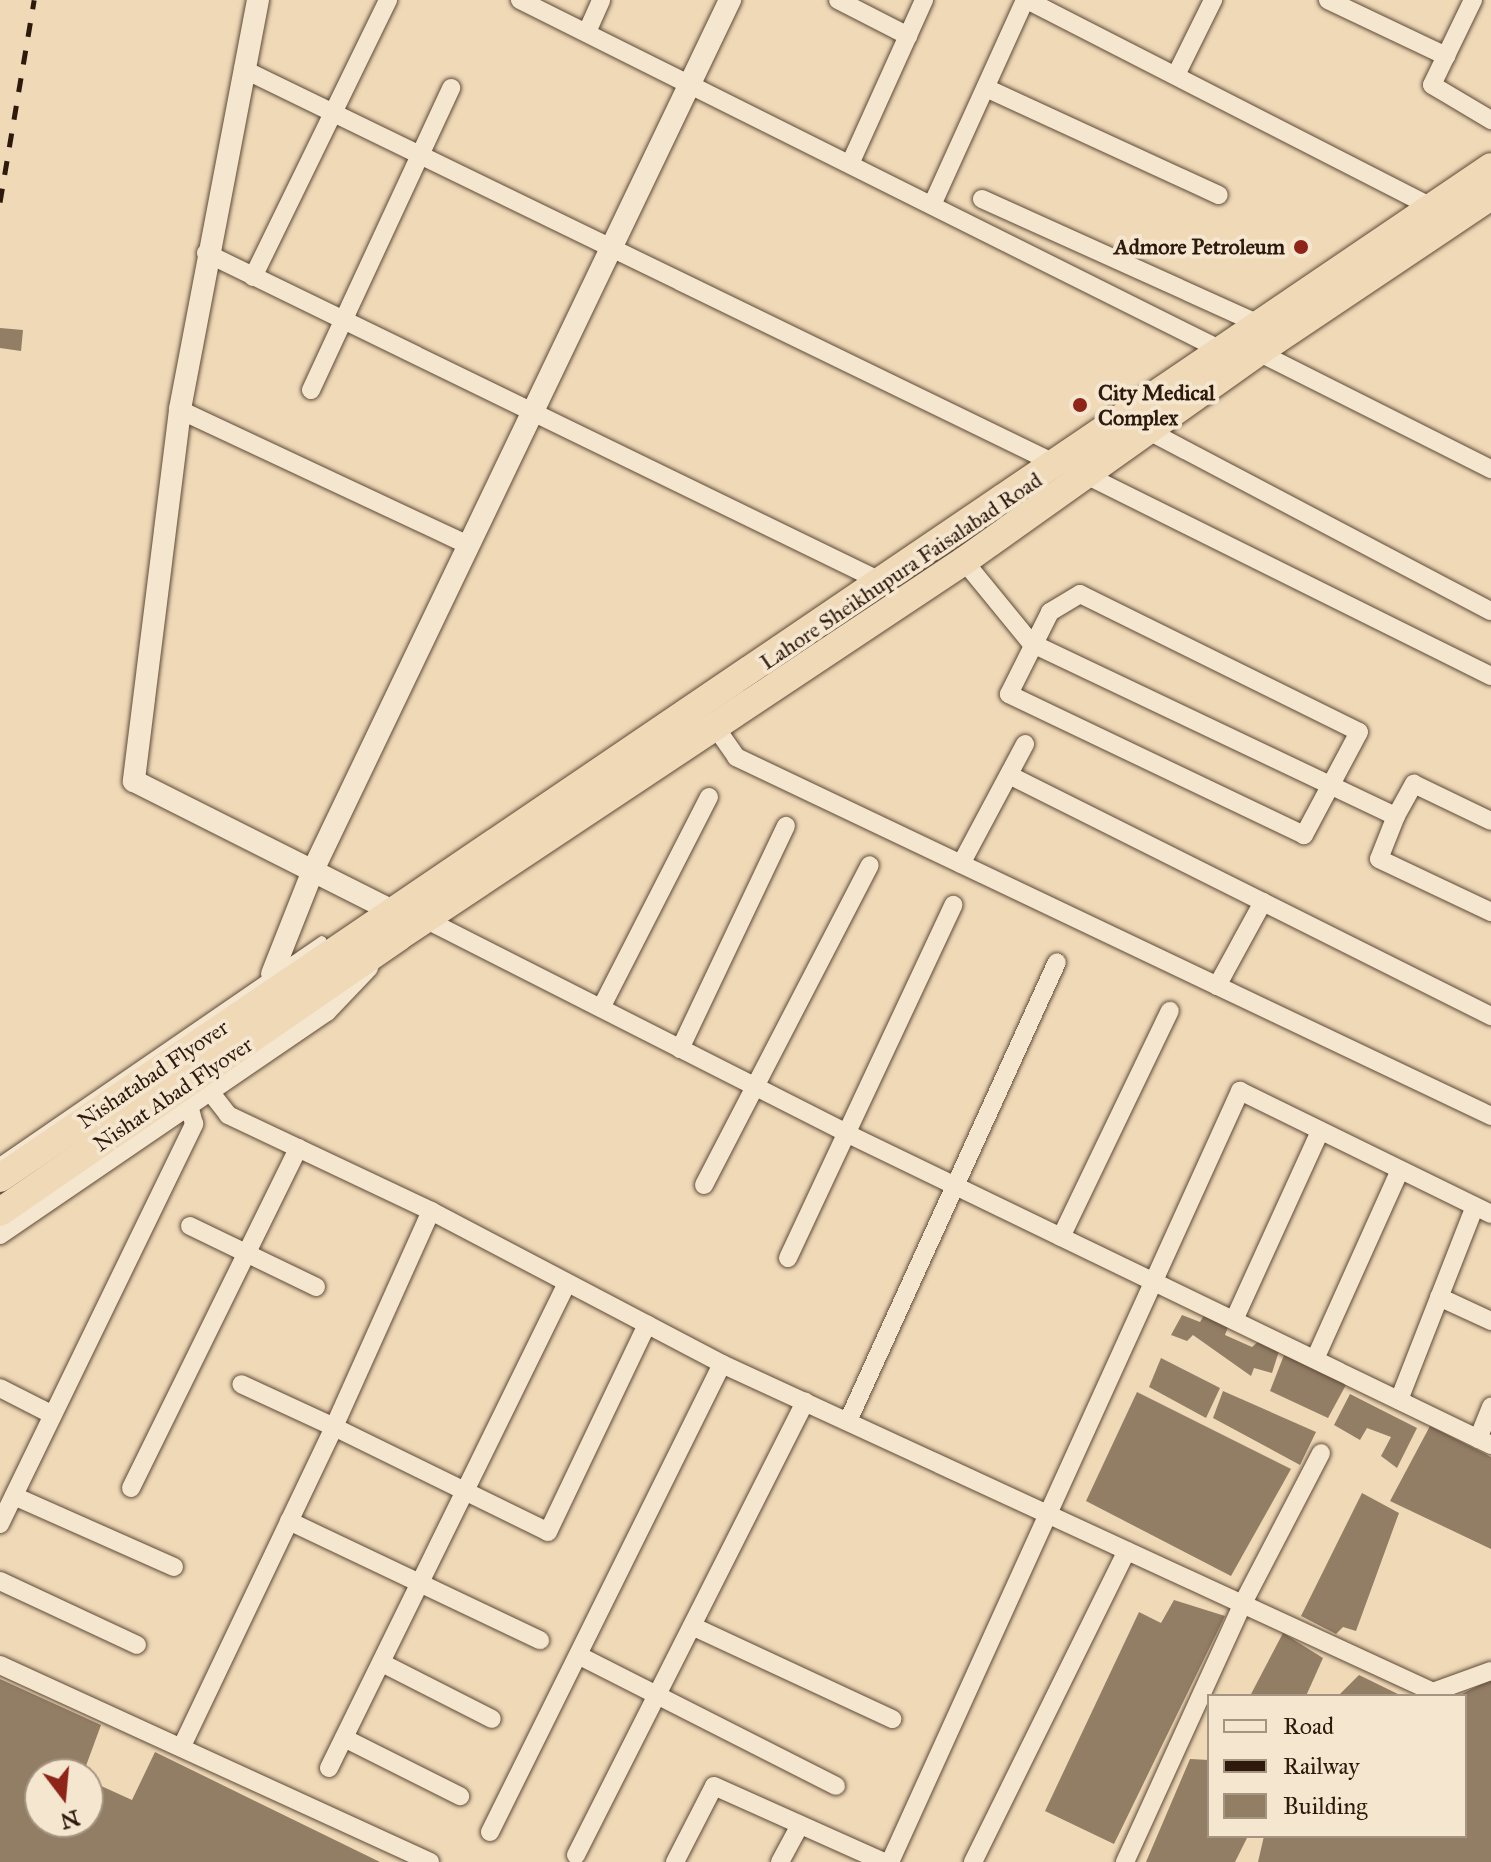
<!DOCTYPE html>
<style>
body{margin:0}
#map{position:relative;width:1491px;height:1862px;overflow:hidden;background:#efd9b7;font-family:"IM FELL Great Primer",serif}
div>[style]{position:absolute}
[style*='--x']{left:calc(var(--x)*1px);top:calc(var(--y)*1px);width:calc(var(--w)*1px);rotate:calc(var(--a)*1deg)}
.building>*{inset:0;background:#927d65}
.roads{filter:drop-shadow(0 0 2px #5e4a38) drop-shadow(0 0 2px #5e4a38)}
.service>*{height:9px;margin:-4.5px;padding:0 4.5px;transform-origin:4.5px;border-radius:4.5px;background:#f5e6d0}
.minor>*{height:18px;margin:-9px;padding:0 9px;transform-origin:9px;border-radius:9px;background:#f5e6d0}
.tertiary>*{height:22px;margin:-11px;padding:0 11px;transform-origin:11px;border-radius:11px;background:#f5e6d0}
.trunk>*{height:28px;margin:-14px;padding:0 14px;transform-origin:14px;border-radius:14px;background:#efd9b7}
.rail>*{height:5px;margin-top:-2.5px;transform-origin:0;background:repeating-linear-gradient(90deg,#2e1a0d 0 14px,transparent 0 28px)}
.dots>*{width:22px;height:22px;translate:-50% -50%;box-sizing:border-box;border:4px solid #f5e6d0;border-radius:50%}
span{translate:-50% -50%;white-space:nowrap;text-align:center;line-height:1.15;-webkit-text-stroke:8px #f5e6d0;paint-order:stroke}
.poi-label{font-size:22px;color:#2e1a0d;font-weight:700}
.right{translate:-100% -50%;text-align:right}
.left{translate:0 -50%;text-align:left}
.street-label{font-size:22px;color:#2e1a0d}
.legend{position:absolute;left:1207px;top:1694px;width:260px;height:144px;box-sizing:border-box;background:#f5e6d0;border:2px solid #a59482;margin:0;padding:10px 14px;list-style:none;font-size:24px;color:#2e1a0d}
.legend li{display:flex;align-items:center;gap:16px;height:40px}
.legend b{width:40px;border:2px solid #a59482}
.north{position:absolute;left:24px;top:1758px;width:80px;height:80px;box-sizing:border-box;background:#f5e6d0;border:2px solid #a59482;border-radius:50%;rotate:164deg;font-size:22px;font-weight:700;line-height:32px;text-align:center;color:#2e1a0d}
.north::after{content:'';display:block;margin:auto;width:28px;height:36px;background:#8f2418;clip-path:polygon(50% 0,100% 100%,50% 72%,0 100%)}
</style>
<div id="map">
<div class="building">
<div style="clip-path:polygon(0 328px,23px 330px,21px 351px,0 348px)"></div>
<div style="clip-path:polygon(1206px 1312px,1230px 1322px,1225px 1335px,1252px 1347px,1260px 1340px,1279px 1351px,1272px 1373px,1254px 1368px,1251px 1376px,1193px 1335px,1187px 1341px,1171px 1335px,1182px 1315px,1200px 1322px)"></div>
<div style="clip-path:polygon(1284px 1355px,1347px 1383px,1328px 1418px,1270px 1391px)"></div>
<div style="clip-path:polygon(1161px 1358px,1220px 1388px,1206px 1418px,1149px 1387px)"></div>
<div style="clip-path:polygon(1223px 1391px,1316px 1432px,1300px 1465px,1213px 1418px)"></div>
<div style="clip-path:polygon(1137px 1392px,1291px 1469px,1231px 1576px,1086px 1501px)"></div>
<div style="clip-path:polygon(1350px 1394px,1417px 1428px,1397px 1468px,1381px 1456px,1391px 1437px,1367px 1428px,1360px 1440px,1334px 1425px)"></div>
<div style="clip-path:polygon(1430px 1426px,1491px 1457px,1491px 1549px,1390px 1501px)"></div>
<div style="clip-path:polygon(1362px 1493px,1399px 1513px,1356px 1631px,1343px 1627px,1336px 1634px,1301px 1616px)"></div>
<div style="clip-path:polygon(1174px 1600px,1225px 1616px,1114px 1844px,1045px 1811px,1139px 1612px,1161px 1623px)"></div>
<div style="clip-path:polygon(1283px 1633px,1323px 1658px,1306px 1696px,1250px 1696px)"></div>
<div style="clip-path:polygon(1359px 1675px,1402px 1696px,1338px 1696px)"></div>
<div style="clip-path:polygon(0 1679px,101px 1725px,83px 1774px,40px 1774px,40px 1822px,88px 1822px,88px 1780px,132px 1800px,155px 1752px,380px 1862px,0 1862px)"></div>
<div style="clip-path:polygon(1491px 1679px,1491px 1862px,1258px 1862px,1264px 1836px,1465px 1836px,1465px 1696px,1458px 1696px)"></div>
<div style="clip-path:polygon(1190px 1759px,1209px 1760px,1209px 1836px,1248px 1836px,1235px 1862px,1146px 1862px)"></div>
</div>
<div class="roads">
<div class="service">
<div style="--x:0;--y:1161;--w:390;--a:-34.5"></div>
</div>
<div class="minor">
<div style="--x:520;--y:0;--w:786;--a:26.53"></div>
<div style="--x:838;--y:0;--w:79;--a:27.2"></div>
<div style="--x:1027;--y:0;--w:456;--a:27.1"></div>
<div style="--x:1328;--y:0;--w:131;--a:25.4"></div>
<div style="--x:1473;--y:0;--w:94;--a:115.8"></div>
<div style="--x:1432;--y:85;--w:69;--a:30.7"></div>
<div style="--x:587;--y:32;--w:35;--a:-66"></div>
<div style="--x:243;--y:69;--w:906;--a:25.91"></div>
<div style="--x:1176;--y:75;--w:84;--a:-63.7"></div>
<div style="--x:986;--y:88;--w:256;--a:24.7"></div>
<div style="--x:850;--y:164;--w:180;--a:-65.7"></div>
<div style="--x:982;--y:199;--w:306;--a:24.3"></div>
<div style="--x:932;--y:205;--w:225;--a:-65.6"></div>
<div style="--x:206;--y:253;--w:754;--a:25.95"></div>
<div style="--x:253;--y:277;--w:308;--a:-64"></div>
<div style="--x:1258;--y:352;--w:261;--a:26.7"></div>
<div style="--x:311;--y:390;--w:333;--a:-65.1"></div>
<div style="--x:180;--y:410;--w:320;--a:25.1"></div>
<div style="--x:1149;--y:431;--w:386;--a:27.8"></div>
<div style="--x:1084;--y:474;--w:454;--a:26.4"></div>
<div style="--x:964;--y:561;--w:106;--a:50.7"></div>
<div style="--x:1031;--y:643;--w:404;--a:25.4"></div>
<div style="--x:1396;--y:816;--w:37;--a:-61"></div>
<div style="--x:1414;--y:784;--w:85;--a:25.7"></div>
<div style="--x:1080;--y:594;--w:311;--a:26.3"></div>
<div style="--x:1359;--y:732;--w:117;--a:118.1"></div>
<div style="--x:1304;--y:835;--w:327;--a:-154.5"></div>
<div style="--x:1009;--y:694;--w:92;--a:-63.4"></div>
<div style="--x:1050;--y:612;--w:35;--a:-31"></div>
<div style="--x:714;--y:725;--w:39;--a:55"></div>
<div style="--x:736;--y:757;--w:836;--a:25.43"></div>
<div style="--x:1011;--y:776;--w:537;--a:26.57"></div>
<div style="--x:1396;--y:816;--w:46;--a:111.6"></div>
<div style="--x:1379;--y:859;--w:124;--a:25.3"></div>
<div style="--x:961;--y:864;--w:136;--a:-61.9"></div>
<div style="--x:425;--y:919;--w:475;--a:26.9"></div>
<div style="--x:848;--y:1134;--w:714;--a:25.81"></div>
<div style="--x:1217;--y:986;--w:96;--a:-61.3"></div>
<div style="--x:601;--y:1008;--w:237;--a:-62.9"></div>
<div style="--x:680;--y:1049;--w:247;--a:-64.6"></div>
<div style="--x:208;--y:1089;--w:33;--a:52"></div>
<div style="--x:228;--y:1115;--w:225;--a:25.3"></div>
<div style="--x:431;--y:1211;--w:329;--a:27.7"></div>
<div style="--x:722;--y:1364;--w:783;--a:24.76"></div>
<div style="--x:1433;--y:1692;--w:62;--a:-19.9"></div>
<div style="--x:704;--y:1185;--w:360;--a:-62.6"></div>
<div style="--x:431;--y:1211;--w:237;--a:114.2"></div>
<div style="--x:334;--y:1427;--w:238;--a:26.1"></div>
<div style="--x:548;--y:1532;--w:230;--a:-64.5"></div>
<div style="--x:190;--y:1226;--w:140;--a:25.8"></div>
<div style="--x:0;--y:1235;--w:396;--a:-34.3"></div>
<div style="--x:327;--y:1012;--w:61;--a:-46.3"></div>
<div style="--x:1061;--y:1237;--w:251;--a:-64.3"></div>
<div style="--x:788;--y:1258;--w:390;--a:-64.9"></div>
<div style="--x:1439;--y:1297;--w:57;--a:24.8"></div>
<div style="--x:1234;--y:1320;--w:208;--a:-65.5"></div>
<div style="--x:1315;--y:1359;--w:207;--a:-65.8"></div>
<div style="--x:0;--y:1388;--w:59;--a:27"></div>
<div style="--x:1399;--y:1400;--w:208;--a:-68.6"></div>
<div style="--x:848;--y:1421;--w:504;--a:-65.52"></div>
<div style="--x:1478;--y:1439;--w:35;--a:-68"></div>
<div style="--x:131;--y:1488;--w:379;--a:-63.8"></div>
<div style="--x:14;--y:1496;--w:175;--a:23.9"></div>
<div style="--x:289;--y:1521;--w:278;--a:25.4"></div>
<div style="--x:0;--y:1524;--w:445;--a:-64.1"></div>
<div style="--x:194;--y:1124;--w:20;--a:-105"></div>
<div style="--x:0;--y:1581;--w:151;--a:25"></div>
<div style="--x:692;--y:1626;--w:221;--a:24.9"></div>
<div style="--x:580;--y:1656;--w:287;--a:26.9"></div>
<div style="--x:382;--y:1663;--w:123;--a:27"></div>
<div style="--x:0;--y:1665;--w:473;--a:24.6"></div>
<div style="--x:344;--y:1738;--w:130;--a:26.6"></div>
<div style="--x:182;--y:1746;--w:353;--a:-64.5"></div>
<div style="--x:334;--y:1427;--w:102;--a:-155.2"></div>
<div style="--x:329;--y:1768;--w:538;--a:-63.86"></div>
<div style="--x:490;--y:1832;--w:522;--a:-63.63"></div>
<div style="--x:576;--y:1855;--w:508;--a:-63.18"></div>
<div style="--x:675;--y:1862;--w:85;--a:-62.8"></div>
<div style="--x:714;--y:1786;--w:186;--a:24.1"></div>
<div style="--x:780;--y:1862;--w:42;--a:-61.6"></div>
<div style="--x:890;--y:1862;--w:847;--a:-65.58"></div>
<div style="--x:1240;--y:1091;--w:280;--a:26.1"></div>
<div style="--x:973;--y:1862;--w:347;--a:-63.7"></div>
<div style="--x:1125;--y:1862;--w:285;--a:-65.5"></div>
<div style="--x:1243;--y:1603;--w:169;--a:-62.5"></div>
</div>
<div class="tertiary">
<div style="--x:258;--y:0;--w:417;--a:100.8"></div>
<div style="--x:180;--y:410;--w:374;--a:97.1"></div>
<div style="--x:134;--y:781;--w:289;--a:26.7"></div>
<div style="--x:272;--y:974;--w:114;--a:-68.4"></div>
<div style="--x:314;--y:868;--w:963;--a:-64.39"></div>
</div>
<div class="trunk">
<div style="--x:0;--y:1178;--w:1801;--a:-34.14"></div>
<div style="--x:0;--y:1212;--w:484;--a:-34.6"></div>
<div style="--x:398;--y:937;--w:680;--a:-33.6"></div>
<div style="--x:964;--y:561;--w:361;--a:-35.4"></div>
<div style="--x:1258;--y:352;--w:280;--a:-33.8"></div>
</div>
</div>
<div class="rail">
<div style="--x:0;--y:202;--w:205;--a:-80.4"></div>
</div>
<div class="dots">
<div style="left:1301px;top:247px;background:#8f2418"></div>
<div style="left:1080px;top:405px;background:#8f2418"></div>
</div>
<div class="poi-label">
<span class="right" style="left:1285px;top:247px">Admore Petroleum</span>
<span class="left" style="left:1098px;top:405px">City Medical<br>Complex</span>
</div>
<div class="street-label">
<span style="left:901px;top:571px;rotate:-34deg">Lahore Sheikhupura Faisalabad Road</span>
<span style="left:153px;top:1074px;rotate:-34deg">Nishatabad Flyover</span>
<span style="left:173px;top:1094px;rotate:-34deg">Nishat Abad Flyover</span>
</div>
<ul class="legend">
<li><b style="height:10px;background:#f5e6d0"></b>Road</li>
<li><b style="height:10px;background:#2e1a0d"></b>Railway</li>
<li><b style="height:22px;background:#927d65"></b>Building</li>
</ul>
<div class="north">N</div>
</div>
